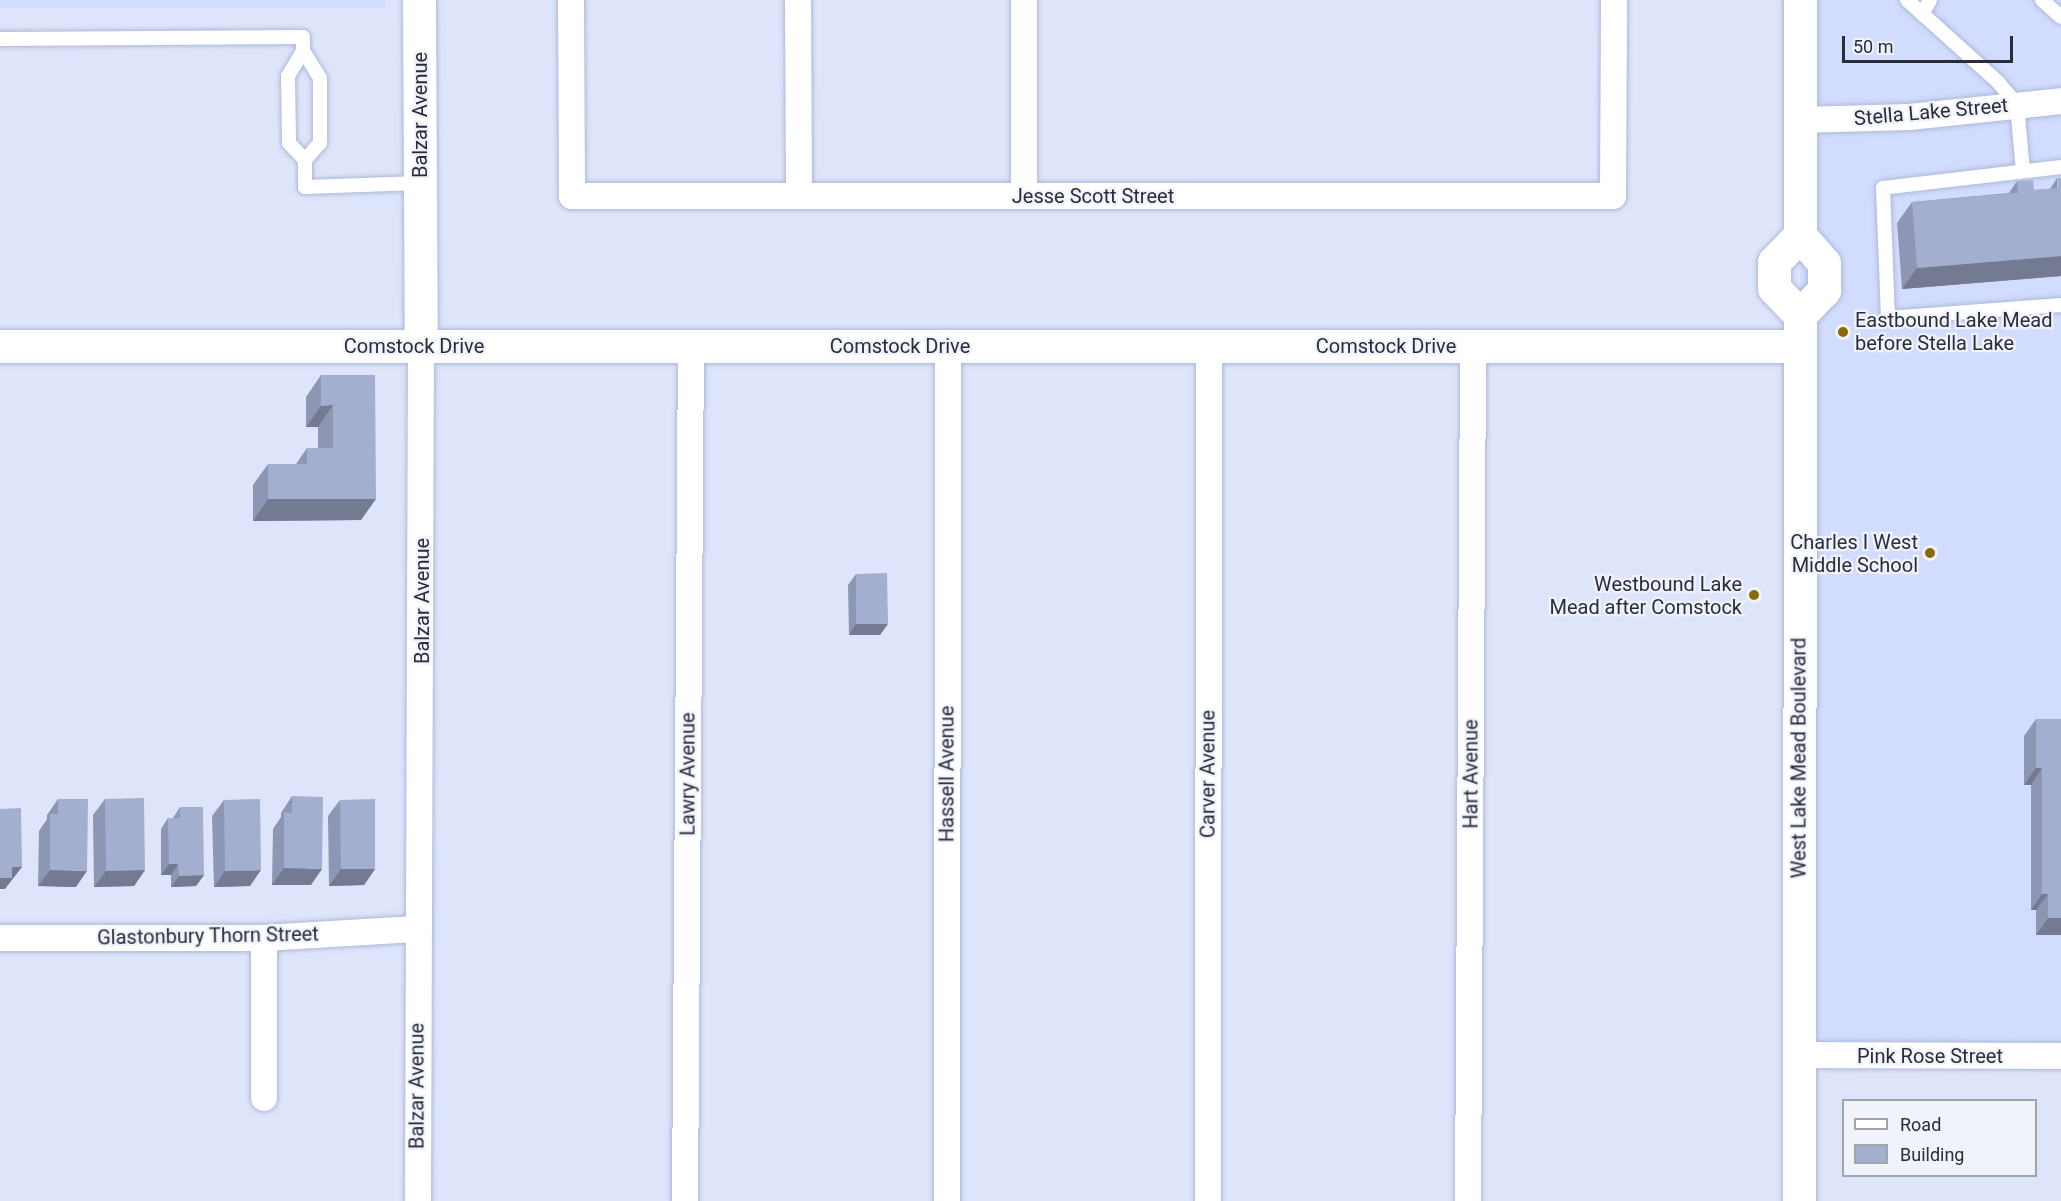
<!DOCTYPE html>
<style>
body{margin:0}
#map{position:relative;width:2061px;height:1201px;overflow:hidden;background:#dee5fa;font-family:Roboto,sans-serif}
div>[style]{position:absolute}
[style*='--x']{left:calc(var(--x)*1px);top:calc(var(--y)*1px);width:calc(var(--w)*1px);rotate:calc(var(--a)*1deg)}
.built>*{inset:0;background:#d1dcfe}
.roads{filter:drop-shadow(0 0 2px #adb8da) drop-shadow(0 0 2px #adb8da)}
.lane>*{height:14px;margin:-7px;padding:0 7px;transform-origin:7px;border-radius:7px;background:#fff}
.street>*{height:26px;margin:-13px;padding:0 13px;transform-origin:13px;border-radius:13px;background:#fff}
.secondary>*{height:33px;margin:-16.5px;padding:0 16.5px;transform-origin:16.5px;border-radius:16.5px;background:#fff}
.primary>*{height:33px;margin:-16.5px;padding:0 16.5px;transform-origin:16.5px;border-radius:16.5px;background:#fff}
.wall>*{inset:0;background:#8d96b3}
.shaded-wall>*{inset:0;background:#737a92}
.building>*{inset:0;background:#a4afd0}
.dots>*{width:16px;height:16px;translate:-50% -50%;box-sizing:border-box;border:3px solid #f0f3fa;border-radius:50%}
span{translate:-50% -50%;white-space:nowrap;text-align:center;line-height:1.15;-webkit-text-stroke:4.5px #f0f3fa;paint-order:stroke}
.street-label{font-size:20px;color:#292d3a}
.poi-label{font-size:20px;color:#292d3a}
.left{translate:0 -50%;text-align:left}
.right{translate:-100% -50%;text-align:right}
.legend{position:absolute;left:1842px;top:1099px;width:195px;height:78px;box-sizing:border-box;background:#f0f3fa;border:2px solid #a0a4ad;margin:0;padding:8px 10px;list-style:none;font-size:18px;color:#292d3a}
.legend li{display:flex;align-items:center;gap:12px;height:30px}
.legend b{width:30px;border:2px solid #a0a4ad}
.scale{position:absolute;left:1842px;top:36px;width:171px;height:27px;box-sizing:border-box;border:3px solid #292d3a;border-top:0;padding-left:8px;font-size:18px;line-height:21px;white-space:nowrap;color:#292d3a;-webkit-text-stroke:4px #f0f3fa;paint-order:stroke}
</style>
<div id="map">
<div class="built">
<div style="clip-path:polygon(0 0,385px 0,385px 8px,0 8px)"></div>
<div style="clip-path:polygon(1801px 0,2061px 0,2061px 1056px,1799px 1055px)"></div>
</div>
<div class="roads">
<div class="lane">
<div style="--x:1907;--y:0;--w:122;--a:42"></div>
<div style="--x:1998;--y:82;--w:30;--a:50"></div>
<div style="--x:2017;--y:105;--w:66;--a:84.8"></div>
<div style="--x:2042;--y:0;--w:25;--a:42"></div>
<div style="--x:1922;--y:14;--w:16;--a:-60"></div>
<div style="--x:0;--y:39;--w:303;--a:-0.4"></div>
<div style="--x:303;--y:37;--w:14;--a:90"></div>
<div style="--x:305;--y:160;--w:23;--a:-49"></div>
<div style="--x:320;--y:143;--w:65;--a:-90"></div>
<div style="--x:320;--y:78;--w:32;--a:-122"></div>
<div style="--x:303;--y:51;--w:29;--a:121"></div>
<div style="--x:288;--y:76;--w:67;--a:89.1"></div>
<div style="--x:289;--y:143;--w:23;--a:47"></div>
<div style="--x:305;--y:160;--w:27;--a:90"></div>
<div style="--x:305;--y:187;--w:115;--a:-2"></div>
<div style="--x:2061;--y:167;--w:179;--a:173.3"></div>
<div style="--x:1883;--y:188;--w:130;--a:87.8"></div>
<div style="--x:1888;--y:318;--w:173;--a:-4.3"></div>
</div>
<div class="street">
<div style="--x:571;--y:0;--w:196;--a:89.7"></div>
<div style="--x:572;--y:196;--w:1041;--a:0"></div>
<div style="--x:1613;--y:196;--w:196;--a:-89.7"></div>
<div style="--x:798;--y:0;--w:196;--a:89.7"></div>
<div style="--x:1024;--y:0;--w:196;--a:90"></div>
<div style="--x:1800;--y:120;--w:110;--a:-1.6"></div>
<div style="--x:1910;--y:117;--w:152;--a:-6"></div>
<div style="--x:0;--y:938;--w:264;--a:0"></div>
<div style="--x:264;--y:938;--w:152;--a:-3.4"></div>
<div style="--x:264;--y:938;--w:160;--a:90"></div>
<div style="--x:1799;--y:1055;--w:262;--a:0.2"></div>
<div style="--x:418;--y:1201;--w:855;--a:-89.8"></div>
<div style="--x:685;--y:1201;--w:855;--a:-89.6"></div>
<div style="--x:947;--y:1201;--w:855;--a:-89.93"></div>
<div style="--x:1208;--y:1201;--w:855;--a:-89.93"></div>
<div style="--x:1468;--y:1201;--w:855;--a:-89.66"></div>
</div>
<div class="secondary">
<div style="--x:419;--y:0;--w:346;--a:89.7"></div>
<div style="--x:0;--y:346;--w:1800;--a:0"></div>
</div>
<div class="primary">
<div style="--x:1800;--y:315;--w:35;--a:-46"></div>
<div style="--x:1824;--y:290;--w:27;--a:-90"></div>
<div style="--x:1824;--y:263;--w:37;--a:-131"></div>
<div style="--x:1800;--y:235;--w:235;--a:-90"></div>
<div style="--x:1799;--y:1201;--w:886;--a:-89.94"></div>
<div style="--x:1800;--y:315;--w:37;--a:-134"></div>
<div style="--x:1774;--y:288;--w:26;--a:-90"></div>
<div style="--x:1774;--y:262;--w:37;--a:-46"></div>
</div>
</div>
<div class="wall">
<div style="clip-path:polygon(2057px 178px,2061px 276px,1902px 289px,1897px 223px,1912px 202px,2009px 193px,2017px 181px,2034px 190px,2050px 189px)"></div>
<div style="clip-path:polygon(321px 375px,375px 375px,361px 520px,253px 521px,253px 485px,268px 464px,296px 464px,307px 448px,318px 448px,318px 427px,306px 427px,306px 397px)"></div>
<div style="clip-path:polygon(856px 574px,880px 635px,849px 635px,848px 585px)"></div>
<div style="clip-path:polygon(2036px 719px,2061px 719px,2061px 935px,2036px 935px,2036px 910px,2031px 910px,2031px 785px,2024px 785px,2024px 736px)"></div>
<div style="clip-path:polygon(292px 796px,311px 885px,272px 885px,273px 829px,281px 817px,281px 813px)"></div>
<div style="clip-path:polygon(58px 799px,76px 887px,38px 886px,39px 831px,47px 819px,47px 815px)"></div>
<div style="clip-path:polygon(105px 799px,145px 870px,134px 886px,94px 887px,93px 815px)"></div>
<div style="clip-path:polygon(224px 800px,250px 886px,214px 887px,212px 816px)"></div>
<div style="clip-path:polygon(340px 800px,375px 869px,364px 885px,329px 886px,328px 816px)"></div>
<div style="clip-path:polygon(180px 807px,204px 875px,196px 886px,171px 887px,171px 875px,161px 875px,161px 829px,168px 818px,173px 818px)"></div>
</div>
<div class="shaded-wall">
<div style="clip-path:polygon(2061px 256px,2061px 276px,1902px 289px,1917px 268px)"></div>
<div style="clip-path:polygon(333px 405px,318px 427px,306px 427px,321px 406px)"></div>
<div style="clip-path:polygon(268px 499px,376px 499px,361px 520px,253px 521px)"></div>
<div style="clip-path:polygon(856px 624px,888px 624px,880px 635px,849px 635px)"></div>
<div style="clip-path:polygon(2036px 768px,2042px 768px,2031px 785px,2024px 785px)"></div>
<div style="clip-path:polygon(169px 864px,178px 864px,171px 875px,161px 875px)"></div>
<div style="clip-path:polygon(12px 867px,22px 867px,5px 889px,0 889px,0 878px)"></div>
<div style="clip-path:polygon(284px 868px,322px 869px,311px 885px,272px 885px)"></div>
<div style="clip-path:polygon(341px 869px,375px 869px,364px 885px,329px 886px)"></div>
<div style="clip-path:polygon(50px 870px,87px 871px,76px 887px,38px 886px)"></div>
<div style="clip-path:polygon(145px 870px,134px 886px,94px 887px,106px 871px)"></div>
<div style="clip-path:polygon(261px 870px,250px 886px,214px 887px,225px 871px)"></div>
<div style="clip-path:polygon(204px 875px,196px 886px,171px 887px,179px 876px)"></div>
<div style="clip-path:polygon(2042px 894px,2048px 894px,2036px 910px,2031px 910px)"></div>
<div style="clip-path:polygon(2048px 918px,2061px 918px,2061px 935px,2036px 935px)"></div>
</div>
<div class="building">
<div style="clip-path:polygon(2057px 178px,2061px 178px,2061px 256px,1917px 268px,1912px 202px,2018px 193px,2017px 181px,2033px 180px,2034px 190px,2058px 188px)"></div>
<div style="clip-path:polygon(321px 375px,375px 375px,376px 499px,268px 499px,268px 464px,307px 464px,307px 448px,333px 448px,333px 405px,321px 406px)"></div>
<div style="clip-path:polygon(887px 573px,888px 624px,856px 624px,856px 574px)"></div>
<div style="clip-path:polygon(2036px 719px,2061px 719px,2061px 918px,2048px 918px,2048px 894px,2042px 894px,2042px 768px,2036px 768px)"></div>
<div style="clip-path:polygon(292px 796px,323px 797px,322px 869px,284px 868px,284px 812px,292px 813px)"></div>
<div style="clip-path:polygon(144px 798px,145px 870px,106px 871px,105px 799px)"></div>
<div style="clip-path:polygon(58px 799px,88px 799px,87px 871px,50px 870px,50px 814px,58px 814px)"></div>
<div style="clip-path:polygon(260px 799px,261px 870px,225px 871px,224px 800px)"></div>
<div style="clip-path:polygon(375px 799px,375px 869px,341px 869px,340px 800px)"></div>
<div style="clip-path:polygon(180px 807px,203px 807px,204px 875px,179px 876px,178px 864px,169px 864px,168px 818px,180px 818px)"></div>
<div style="clip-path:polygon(21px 808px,22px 867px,12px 867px,12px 878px,0 878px,0 809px)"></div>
</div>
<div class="dots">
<div style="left:1843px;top:332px;background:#886b08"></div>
<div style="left:1930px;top:553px;background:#886b08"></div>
<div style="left:1754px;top:595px;background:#886b08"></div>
</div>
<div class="street-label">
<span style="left:1931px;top:112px;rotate:-5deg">Stella Lake Street</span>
<span style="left:420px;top:115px;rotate:-90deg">Balzar Avenue</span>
<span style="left:1093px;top:196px">Jesse Scott Street</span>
<span style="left:414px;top:346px">Comstock Drive</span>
<span style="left:900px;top:346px">Comstock Drive</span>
<span style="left:1386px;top:346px">Comstock Drive</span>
<span style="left:422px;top:601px;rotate:-90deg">Balzar Avenue</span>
<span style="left:1799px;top:758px;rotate:-90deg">West Lake Mead Boulevard</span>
<span style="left:688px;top:774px;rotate:-90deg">Lawry Avenue</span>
<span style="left:947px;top:774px;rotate:-90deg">Hassell Avenue</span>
<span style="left:1208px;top:774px;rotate:-90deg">Carver Avenue</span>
<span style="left:1471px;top:774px;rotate:-90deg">Hart Avenue</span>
<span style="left:208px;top:936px;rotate:-1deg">Glastonbury Thorn Street</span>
<span style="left:1930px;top:1056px">Pink Rose Street</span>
<span style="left:417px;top:1086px;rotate:-90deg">Balzar Avenue</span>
</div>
<div class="poi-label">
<span class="left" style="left:1855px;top:332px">Eastbound Lake Mead<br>before Stella Lake</span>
<span class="right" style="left:1918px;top:554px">Charles I West<br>Middle School</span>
<span class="right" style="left:1742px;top:596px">Westbound Lake<br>Mead after Comstock</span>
</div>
<ul class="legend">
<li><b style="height:8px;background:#fff"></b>Road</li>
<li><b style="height:16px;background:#a4afd0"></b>Building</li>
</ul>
<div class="scale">50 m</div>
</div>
